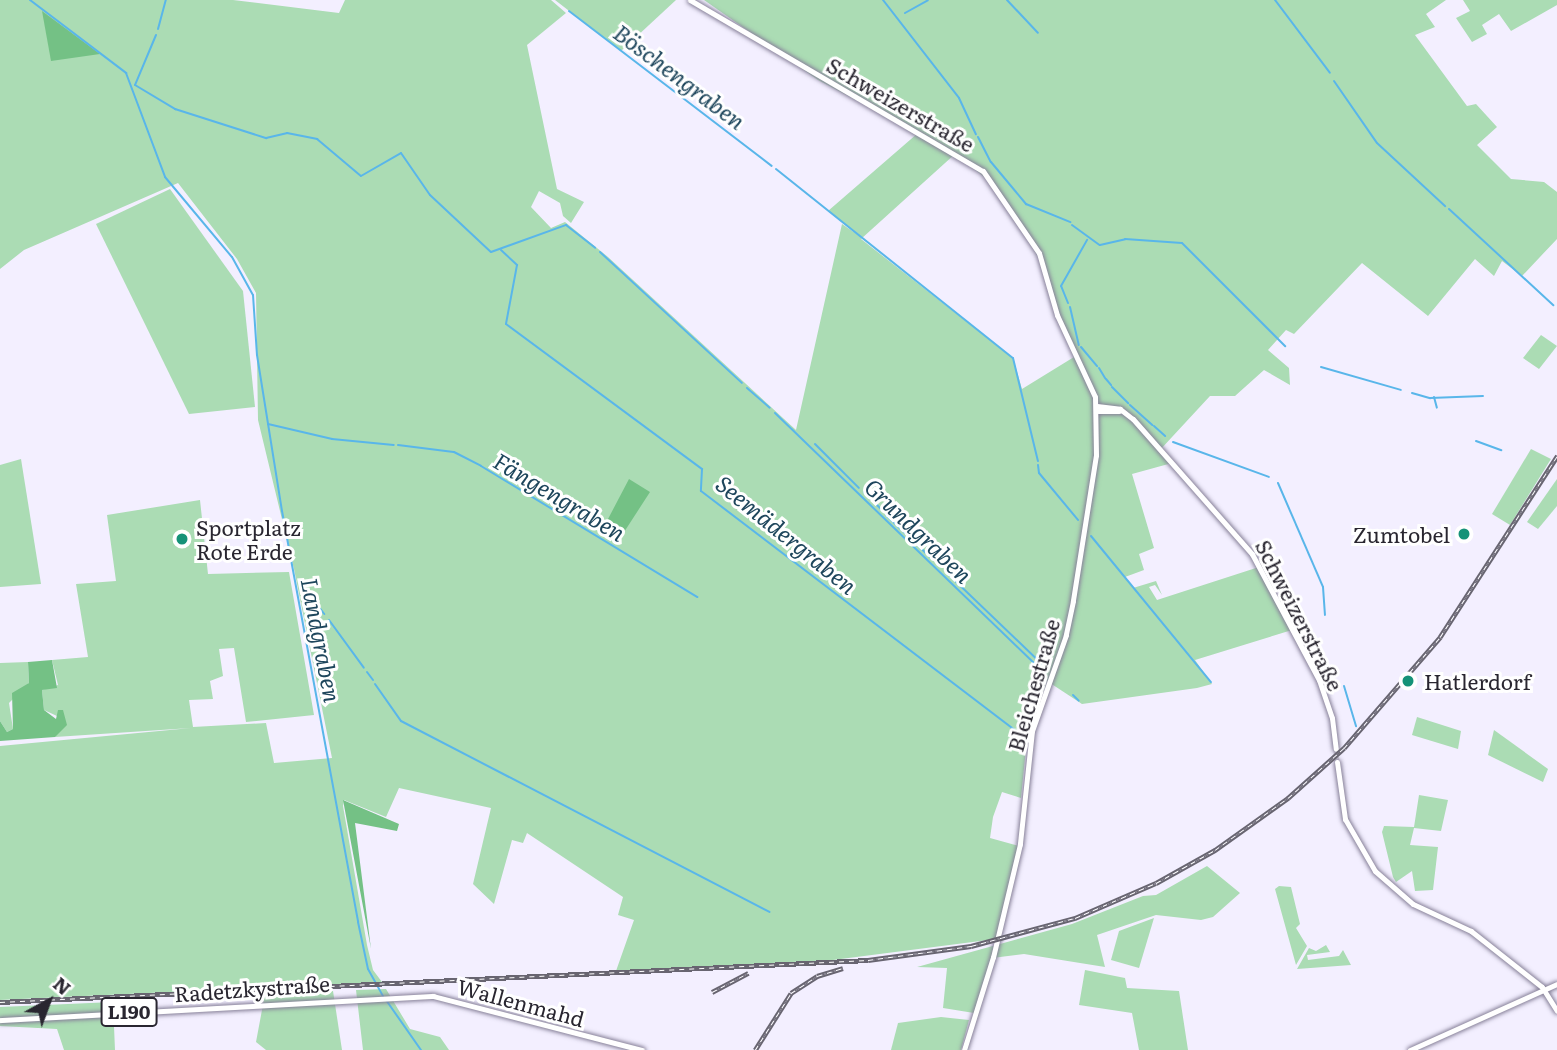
<!DOCTYPE html>
<meta charset="utf-8">
<style>
body{margin:0}
#map{position:relative;width:1557px;height:1050px;overflow:hidden;background:#f3efff;font-family:Literata,serif}
div>[style]{position:absolute}
[style*='--x']{left:calc(var(--x)*1px);top:calc(var(--y)*1px);width:calc(var(--w)*1px);rotate:calc(var(--a)*1deg)}
.green>*{inset:0;background:#abdcb4}
.forest>*{inset:0;background:#74c185}
.stream>*{height:2px;margin:-1px;padding:0 1px;transform-origin:1px;border-radius:1px;background:#59b6ea}
.secondary-tunnel>*{height:5px;margin-top:-2.5px;transform-origin:0;background:repeating-linear-gradient(90deg,#cbc7d6 0 5px,transparent 0 7.5px)}
.roads{filter:drop-shadow(0 0 2px #878199) drop-shadow(0 0 2px #878199)}
.secondary>*{height:5px;margin:-2.5px;padding:0 2.5px;transform-origin:2.5px;border-radius:2.5px;background:#fff}
.primary>*{height:5px;margin:-2.5px;padding:0 2.5px;transform-origin:2.5px;border-radius:2.5px;background:#fff}
.rail>*{height:4.5px;margin-top:-2.25px;transform-origin:0;background:repeating-linear-gradient(90deg,#fff 0 5px,#686571 0 10px);box-sizing:border-box;border-block:2px solid #686571}
.dots>*{width:19px;height:19px;translate:-50% -50%;box-sizing:border-box;border:4px solid #fff;border-radius:50%}
span{translate:-50% -50%;white-space:nowrap;text-align:center;line-height:1.15;-webkit-text-stroke:6px #fff;paint-order:stroke}
.shield-label span{padding:2px 5px;background:#fff;border:2px solid;border-radius:5px;-webkit-text-stroke-width:0}
.shield-label{font-size:19px;color:#292630;font-weight:700}
.street-label{font-size:21px;color:#292630}
.poi-label{font-size:21px;color:#292630}
.left{translate:0 -50%;text-align:left}
.right{translate:-100% -50%;text-align:right}
.water-label{font-size:23px;color:#1e465c;font-style:italic}
.north{position:absolute;left:14px;top:966px;width:70px;height:70px;-webkit-text-stroke:5px #fff;paint-order:stroke;rotate:41deg;font-size:19px;font-weight:700;line-height:28px;text-align:center;color:#292630}
.north::after{content:'';display:block;margin:auto;width:24px;height:32px;background:#292630;clip-path:polygon(50% 0,100% 100%,50% 72%,0 100%)}
</style>
<div id="map">
<div class="green">
<div style="clip-path:polygon(evenodd,0 0,233px 0,339px 13px,345px 0,551px 0,566px 13px,527px 45px,557px 189px,584px 202px,571px 223px,563px 216px,560px 203px,539px 191px,531px 207px,551px 228px,565px 222px,608px 257px,796px 430px,842px 224px,858px 235px,828px 211px,918px 133px,818px 80px,704px 0,1446px 0,1426px 14px,1435px 27px,1415px 35px,1467px 106px,1476px 104px,1497px 127px,1477px 145px,1511px 179px,1544px 182px,1557px 192px,1557px 239px,1522px 276px,1502px 261px,1494px 276px,1475px 259px,1428px 316px,1362px 263px,1294px 334px,1286px 330px,1268px 350px,1289px 368px,1290px 385px,1264px 370px,1235px 396px,1210px 396px,1160px 450px,1172px 463px,1132px 474px,1154px 548px,1139px 554px,1144px 570px,1125px 577px,1133px 588px,1156px 581px,1162px 595px,1155px 585px,1149px 587px,1157px 600px,1259px 567px,1292px 630px,1195px 660px,1212px 684px,1197px 688px,1082px 704px,1047px 681px,1027px 739px,1021px 798px,1002px 792px,993px 817px,990px 838px,1019px 846px,996px 939px,833px 960px,616px 971px,634px 920px,618px 915px,623px 897px,527px 833px,523px 843px,512px 840px,494px 904px,473px 884px,491px 808px,399px 788px,386px 817px,344px 800px,343px 806px,367px 945px,373px 970px,382px 982px,0 1000px,0 746px,191px 728px,55px 737px,61px 726px,57px 716px,44px 710px,42px 690px,58px 685px,52px 660px,88px 657px,76px 584px,116px 581px,107px 515px,200px 500px,208px 574px,289px 572px,314px 715px,246px 722px,234px 648px,219px 649px,223px 676px,210px 681px,213px 699px,189px 700px,193px 727px,266px 723px,274px 763px,332px 758px,294px 569px,258px 420px,256px 293px,237px 259px,178px 183px,24px 250px,0 269px,0 0,955px 154px,988px 180px,1022px 230px,1038px 257px,1074px 357px,1022px 389px,1013px 358px,861px 239px,955px 154px)"></div>
<div style="clip-path:polygon(555px 0,676px 0,621px 51px)"></div>
<div style="clip-path:polygon(1463px 0,1557px 0,1557px 5px,1511px 31px,1499px 14px,1482px 25px,1487px 34px,1472px 42px,1456px 18px,1470px 11px)"></div>
<div style="clip-path:polygon(170px 189px,243px 291px,255px 407px,189px 414px,96px 224px)"></div>
<div style="clip-path:polygon(1541px 335px,1557px 346px,1539px 369px,1523px 358px)"></div>
<div style="clip-path:polygon(1531px 449px,1551px 459px,1510px 525px,1492px 514px)"></div>
<div style="clip-path:polygon(21px 459px,41px 584px,0 587px,0 465px)"></div>
<div style="clip-path:polygon(1557px 479px,1557px 506px,1538px 529px,1527px 522px)"></div>
<div style="clip-path:polygon(28px 662px,29px 683px,9px 703px,13px 729px,7px 732px,0 721px,0 663px)"></div>
<div style="clip-path:polygon(1417px 717px,1461px 731px,1458px 749px,1412px 735px)"></div>
<div style="clip-path:polygon(1494px 730px,1548px 769px,1543px 782px,1488px 755px)"></div>
<div style="clip-path:polygon(1419px 795px,1448px 800px,1441px 831px,1414px 828px,1410px 845px,1438px 847px,1433px 890px,1415px 891px,1412px 871px,1396px 882px,1393px 877px,1382px 832px,1384px 826px,1414px 827px)"></div>
<div style="clip-path:polygon(1207px 866px,1240px 893px,1213px 917px,1201px 920px,1156px 915px,1097px 935px,1105px 967px,1024px 954px,992px 958px,974px 1013px,943px 1008px,947px 968px,917px 967px,1072px 924px,1143px 896px,1156px 895px)"></div>
<div style="clip-path:polygon(1279px 886px,1291px 887px,1300px 924px,1296px 928px,1307px 946px,1296px 965px,1275px 889px)"></div>
<div style="clip-path:polygon(1154px 918px,1139px 968px,1111px 960px,1119px 931px)"></div>
<div style="clip-path:polygon(1326px 945px,1330px 952px,1307px 955px,1308px 960px,1339px 956px,1343px 950px,1351px 965px,1297px 969px,1309px 948px,1316px 951px)"></div>
<div style="clip-path:polygon(1085px 970px,1125px 978px,1127px 988px,1179px 991px,1188px 1050px,1139px 1050px,1132px 1013px,1079px 1005px)"></div>
<div style="clip-path:polygon(386px 989px,410px 1029px,440px 1037px,449px 1050px,363px 1050px,356px 990px)"></div>
<div style="clip-path:polygon(333px 991px,342px 1050px,266px 1050px,256px 1042px,265px 994px)"></div>
<div style="clip-path:polygon(113px 1002px,115px 1050px,64px 1050px,57px 1029px,0 1026px,0 1007px)"></div>
<div style="clip-path:polygon(941px 1017px,969px 1020px,961px 1050px,891px 1050px,898px 1023px)"></div>
</div>
<div class="forest">
<div style="clip-path:polygon(42px 11px,100px 54px,51px 61px)"></div>
<div style="clip-path:polygon(629px 479px,650px 492px,617px 543px,605px 535px,615px 528px,608px 519px)"></div>
<div style="clip-path:polygon(52px 660px,57px 688px,42px 690px,44px 710px,56px 719px,58px 710px,63px 710px,67px 725px,55px 737px,0 741px,0 721px,7px 732px,13px 729px,12px 693px,29px 683px,28px 662px)"></div>
<div style="clip-path:polygon(343px 800px,399px 824px,397px 831px,355px 823px,371px 949px)"></div>
</div>
<div class="stream">
<div style="--x:30;--y:0;--w:121;--a:37.2"></div>
<div style="--x:126;--y:73;--w:111;--a:69.4"></div>
<div style="--x:165;--y:177;--w:104;--a:50.1"></div>
<div style="--x:232;--y:257;--w:43;--a:61.1"></div>
<div style="--x:253;--y:295;--w:60;--a:86.2"></div>
<div style="--x:257;--y:355;--w:158;--a:80.9"></div>
<div style="--x:282;--y:511;--w:418;--a:79.5"></div>
<div style="--x:358;--y:922;--w:48;--a:78"></div>
<div style="--x:368;--y:969;--w:31;--a:61"></div>
<div style="--x:883;--y:0;--w:124;--a:52.2"></div>
<div style="--x:959;--y:98;--w:40;--a:65"></div>
<div style="--x:1007;--y:0;--w:45;--a:46.8"></div>
<div style="--x:1275;--y:0;--w:91;--a:53"></div>
<div style="--x:569;--y:11;--w:255;--a:37.4"></div>
<div style="--x:905;--y:13;--w:26;--a:-29"></div>
<div style="--x:158;--y:29;--w:30;--a:-75"></div>
<div style="--x:156;--y:35;--w:54;--a:112.8"></div>
<div style="--x:135;--y:85;--w:47;--a:31"></div>
<div style="--x:175;--y:109;--w:96;--a:17.7"></div>
<div style="--x:266;--y:138;--w:22;--a:-13"></div>
<div style="--x:287;--y:133;--w:31;--a:11"></div>
<div style="--x:317;--y:139;--w:57;--a:40.1"></div>
<div style="--x:361;--y:176;--w:46;--a:-29.9"></div>
<div style="--x:401;--y:153;--w:51;--a:55.4"></div>
<div style="--x:430;--y:195;--w:83;--a:43.1"></div>
<div style="--x:491;--y:252;--w:80;--a:-19.8"></div>
<div style="--x:566;--y:225;--w:37;--a:38"></div>
<div style="--x:1334;--y:81;--w:75;--a:55.3"></div>
<div style="--x:1377;--y:143;--w:93;--a:42.8"></div>
<div style="--x:978;--y:137;--w:28;--a:63"></div>
<div style="--x:991;--y:162;--w:55;--a:50.2"></div>
<div style="--x:1026;--y:204;--w:48;--a:22.2"></div>
<div style="--x:776;--y:169;--w:303;--a:38.6"></div>
<div style="--x:1013;--y:358;--w:106;--a:76.4"></div>
<div style="--x:1449;--y:209;--w:142;--a:42.7"></div>
<div style="--x:1072;--y:225;--w:34;--a:36"></div>
<div style="--x:1100;--y:245;--w:26;--a:-13"></div>
<div style="--x:1125;--y:239;--w:57;--a:4"></div>
<div style="--x:1182;--y:243;--w:146;--a:45"></div>
<div style="--x:501;--y:250;--w:22;--a:43"></div>
<div style="--x:517;--y:265;--w:60;--a:100.6"></div>
<div style="--x:506;--y:324;--w:244;--a:36.5"></div>
<div style="--x:702;--y:469;--w:22;--a:93"></div>
<div style="--x:701;--y:491;--w:407;--a:37.3"></div>
<div style="--x:600;--y:252;--w:193;--a:42.7"></div>
<div style="--x:1068;--y:303;--w:18;--a:-112"></div>
<div style="--x:1061;--y:286;--w:53;--a:-60.5"></div>
<div style="--x:1070;--y:307;--w:39;--a:77"></div>
<div style="--x:1081;--y:347;--w:25;--a:50"></div>
<div style="--x:1321;--y:367;--w:83;--a:16"></div>
<div style="--x:1099;--y:368;--w:12;--a:59"></div>
<div style="--x:1106;--y:379;--w:8;--a:50"></div>
<div style="--x:1112;--y:387;--w:23;--a:45"></div>
<div style="--x:747;--y:388;--w:30;--a:41"></div>
<div style="--x:1412;--y:393;--w:19;--a:16"></div>
<div style="--x:1430;--y:398;--w:53;--a:-2.2"></div>
<div style="--x:1434;--y:397;--w:11;--a:75"></div>
<div style="--x:1130;--y:405;--w:30;--a:42"></div>
<div style="--x:775;--y:413;--w:370;--a:44"></div>
<div style="--x:268;--y:424;--w:66;--a:13.2"></div>
<div style="--x:332;--y:439;--w:62;--a:5.5"></div>
<div style="--x:1154;--y:426;--w:15;--a:42"></div>
<div style="--x:1476;--y:441;--w:27;--a:20"></div>
<div style="--x:1173;--y:442;--w:102;--a:20"></div>
<div style="--x:815;--y:444;--w:62;--a:45"></div>
<div style="--x:398;--y:445;--w:56;--a:7.1"></div>
<div style="--x:454;--y:452;--w:30;--a:27"></div>
<div style="--x:481;--y:466;--w:253;--a:31.2"></div>
<div style="--x:1038;--y:465;--w:8;--a:83"></div>
<div style="--x:1039;--y:473;--w:61;--a:50.3"></div>
<div style="--x:1278;--y:483;--w:113;--a:66.6"></div>
<div style="--x:1323;--y:587;--w:28;--a:86"></div>
<div style="--x:864;--y:492;--w:25;--a:45"></div>
<div style="--x:886;--y:515;--w:62;--a:43.7"></div>
<div style="--x:1091;--y:536;--w:189;--a:50.6"></div>
<div style="--x:948;--y:574;--w:130;--a:43.8"></div>
<div style="--x:304;--y:588;--w:33;--a:52"></div>
<div style="--x:329;--y:620;--w:59;--a:53.9"></div>
<div style="--x:367;--y:672;--w:10;--a:53"></div>
<div style="--x:375;--y:684;--w:45;--a:54.9"></div>
<div style="--x:401;--y:721;--w:415;--a:27.4"></div>
<div style="--x:1344;--y:686;--w:42;--a:73.3"></div>
<div style="--x:1073;--y:695;--w:8;--a:45"></div>
<div style="--x:386;--y:1000;--w:61;--a:55"></div>
</div>
<div class="secondary-tunnel">
<div style="--x:1336;--y:749;--w:13;--a:86"></div>
</div>
<div class="roads">
<div class="secondary">
<div style="--x:690;--y:0;--w:339;--a:30.3"></div>
<div style="--x:983;--y:171;--w:99;--a:55.7"></div>
<div style="--x:1039;--y:253;--w:65;--a:73.8"></div>
<div style="--x:1057;--y:315;--w:90;--a:65.1"></div>
<div style="--x:1095;--y:397;--w:58;--a:89"></div>
<div style="--x:1096;--y:455;--w:148;--a:99"></div>
<div style="--x:1073;--y:601;--w:35;--a:102"></div>
<div style="--x:1066;--y:635;--w:102;--a:109.5"></div>
<div style="--x:1032;--y:731;--w:114;--a:96.1"></div>
<div style="--x:1020;--y:844;--w:116;--a:103.4"></div>
<div style="--x:993;--y:957;--w:97;--a:107.3"></div>
<div style="--x:1097;--y:406;--w:23;--a:7"></div>
<div style="--x:1120;--y:409;--w:16;--a:38"></div>
<div style="--x:1133;--y:419;--w:180;--a:48.6"></div>
<div style="--x:1252;--y:554;--w:143;--a:62"></div>
<div style="--x:1319;--y:680;--w:40;--a:71.1"></div>
<div style="--x:1332;--y:718;--w:31;--a:83"></div>
<div style="--x:1098;--y:411;--w:21;--a:0"></div>
<div style="--x:1337;--y:762;--w:58;--a:82"></div>
<div style="--x:1345;--y:819;--w:60;--a:60"></div>
<div style="--x:1375;--y:871;--w:50;--a:41"></div>
<div style="--x:1413;--y:904;--w:64;--a:25"></div>
<div style="--x:1471;--y:931;--w:90;--a:38.3"></div>
<div style="--x:1542;--y:987;--w:28;--a:58"></div>
</div>
<div class="primary">
<div style="--x:0;--y:1020;--w:434;--a:-3.2"></div>
<div style="--x:433;--y:996;--w:216;--a:14.5"></div>
<div style="--x:1410;--y:1050;--w:161;--a:-24.2"></div>
</div>
</div>
<div class="rail">
<div style="--x:712;--y:992;--w:41;--a:-27.8"></div>
<div style="--x:0;--y:1002;--w:869;--a:-2.77"></div>
<div style="--x:868;--y:960;--w:104;--a:-7.7"></div>
<div style="--x:971;--y:946;--w:108;--a:-15.1"></div>
<div style="--x:1075;--y:918;--w:88;--a:-23.4"></div>
<div style="--x:1156;--y:883;--w:68;--a:-29.2"></div>
<div style="--x:1215;--y:850;--w:90;--a:-35.5"></div>
<div style="--x:1288;--y:798;--w:75;--a:-41.8"></div>
<div style="--x:1344;--y:748;--w:147;--a:-49.1"></div>
<div style="--x:1440;--y:637;--w:216;--a:-57.1"></div>
<div style="--x:755;--y:1050;--w:67;--a:-57.7"></div>
<div style="--x:791;--y:993;--w:31;--a:-33"></div>
<div style="--x:817;--y:976;--w:27;--a:-17"></div>
</div>
<div class="dots">
<div style="left:1464px;top:534px;background:#159278"></div>
<div style="left:182px;top:539px;background:#159278"></div>
<div style="left:1408px;top:681px;background:#159278"></div>
</div>
<div class="shield-label">
<span style="left:129px;top:1012px">L190</span>
</div>
<div class="street-label">
<span style="left:901px;top:104px;rotate:30deg">Schweizerstraße</span>
<span style="left:1300px;top:615px;rotate:63deg">Schweizerstraße</span>
<span style="left:1033px;top:685px;rotate:-74deg">Bleichestraße</span>
<span style="left:252px;top:988px;rotate:-4deg">Radetzkystraße</span>
<span style="left:521px;top:1002px;rotate:15deg">Wallenmahd</span>
</div>
<div class="poi-label">
<span class="left" style="left:196px;top:539px">Sportplatz<br>Rote Erde</span>
<span class="right" style="left:1450px;top:534px">Zumtobel</span>
<span class="left" style="left:1424px;top:681px">Hatlerdorf</span>
</div>
<div class="water-label">
<span style="left:680px;top:76px;rotate:37deg">Böschengraben</span>
<span style="left:560px;top:496px;rotate:31deg">Fängengraben</span>
<span style="left:919px;top:530px;rotate:44deg">Grundgraben</span>
<span style="left:787px;top:534px;rotate:39deg">Seemädergraben</span>
<span style="left:322px;top:640px;rotate:79deg">Landgraben</span>
</div>
<div class="north">N</div>
</div>
